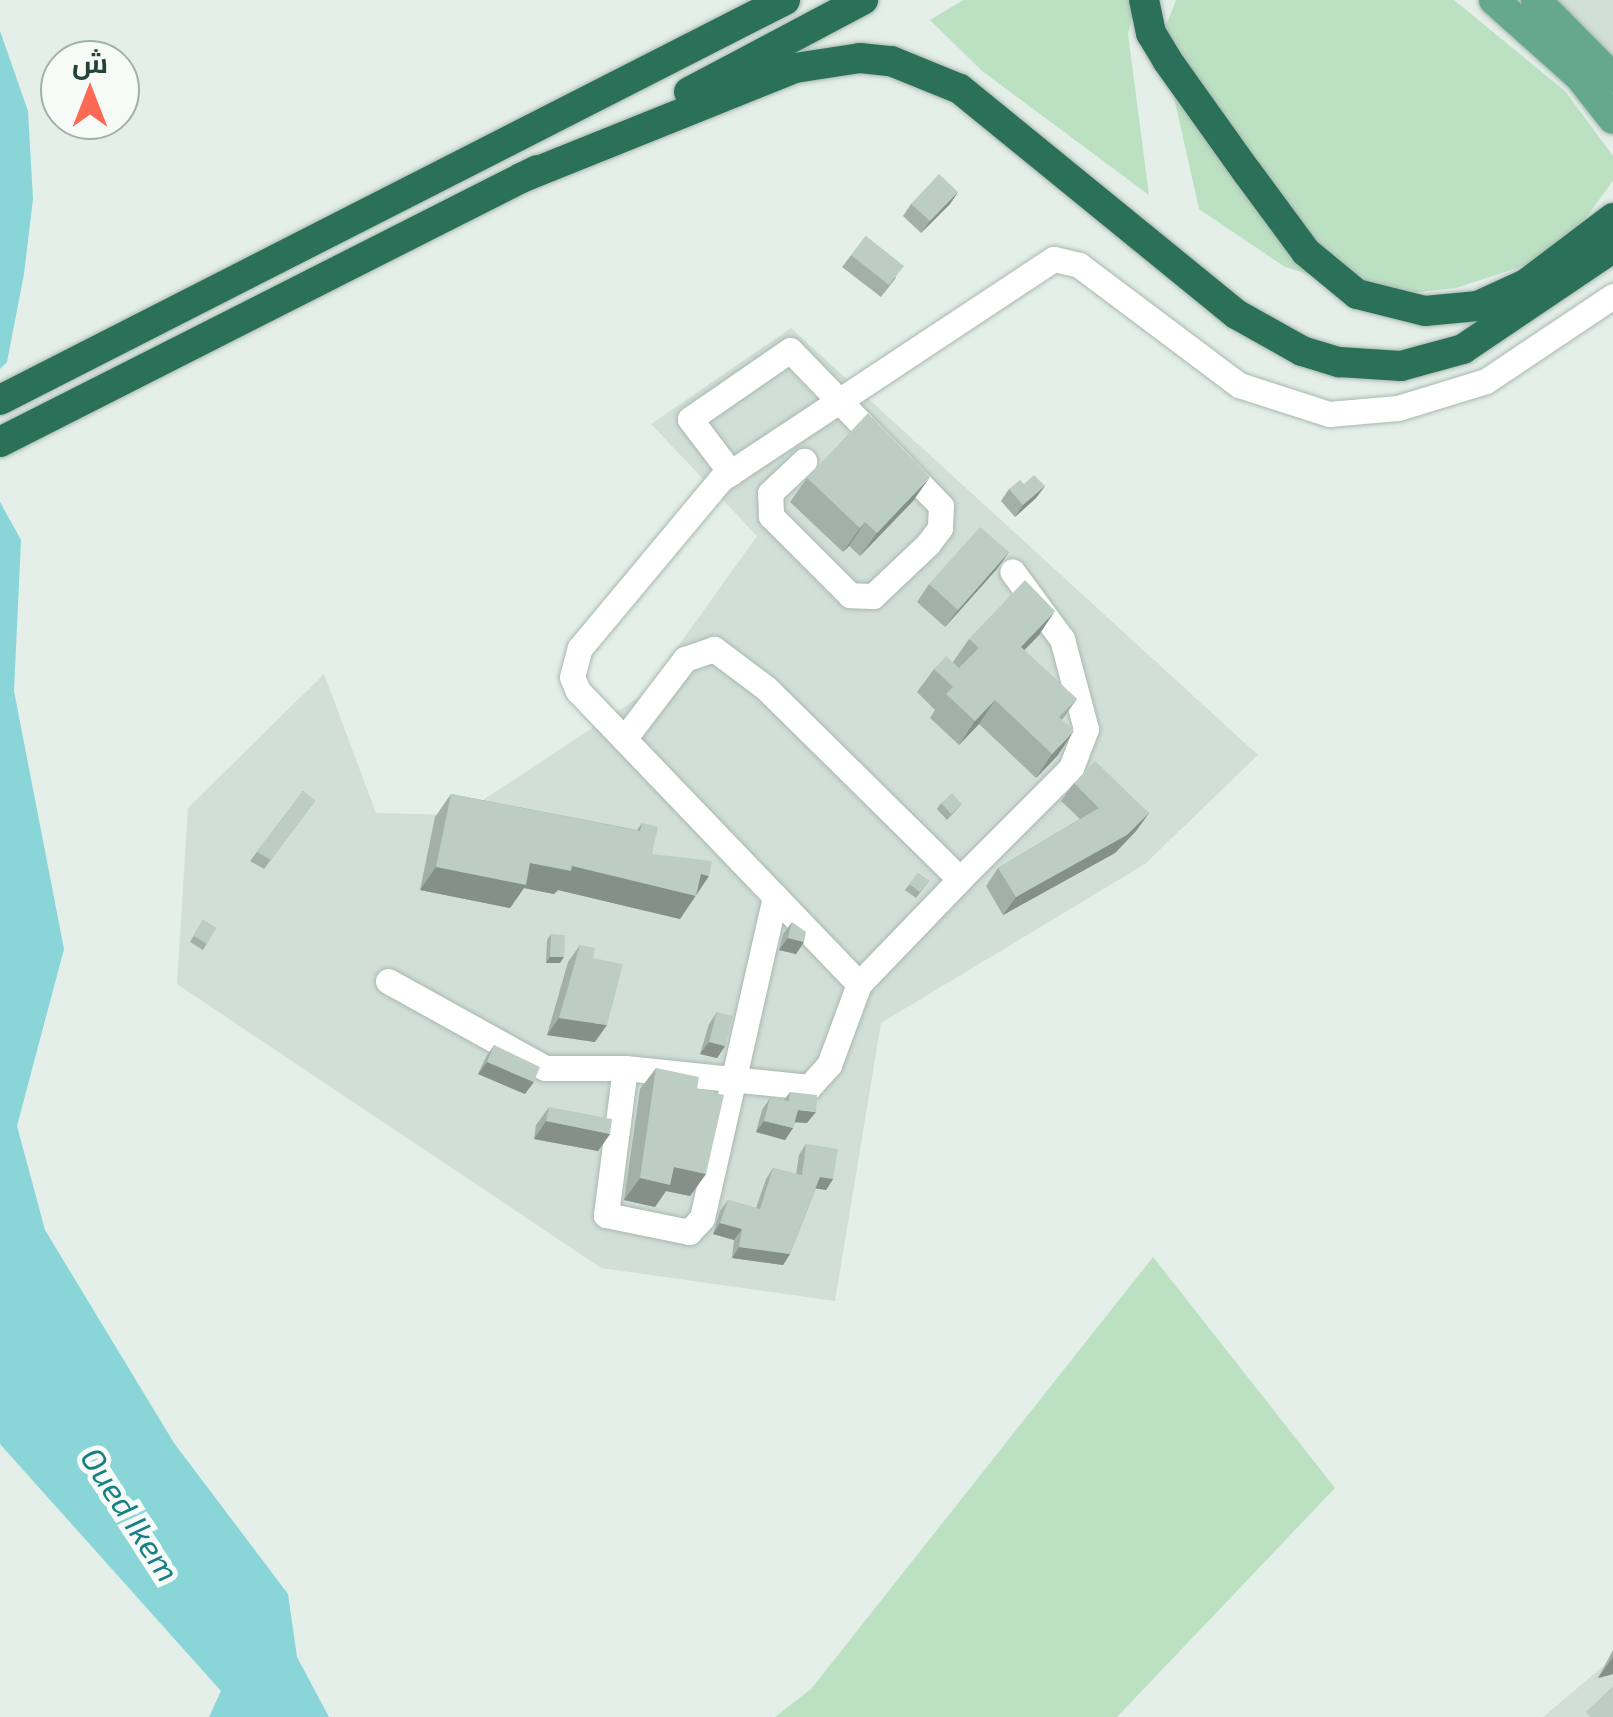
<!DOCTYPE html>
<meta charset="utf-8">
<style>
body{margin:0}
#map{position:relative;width:1613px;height:1717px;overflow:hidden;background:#e5efe9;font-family:"Exo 2",Cairo,sans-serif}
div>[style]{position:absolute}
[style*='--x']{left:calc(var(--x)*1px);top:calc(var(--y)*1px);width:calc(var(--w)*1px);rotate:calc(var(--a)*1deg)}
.built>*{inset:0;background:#d2dfd8}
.green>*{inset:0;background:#bce1c2}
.water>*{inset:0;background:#89d5d8}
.roads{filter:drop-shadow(0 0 2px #a7b8b0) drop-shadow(0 0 2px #a7b8b0)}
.minor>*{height:25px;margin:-12.5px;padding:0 12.5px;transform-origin:12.5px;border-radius:12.5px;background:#fff}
.major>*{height:30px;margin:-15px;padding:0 15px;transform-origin:15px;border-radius:15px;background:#66a88f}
.highway>*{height:30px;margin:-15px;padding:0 15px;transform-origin:15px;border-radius:15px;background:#2b715a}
.wall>*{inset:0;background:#a2b0a9}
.shaded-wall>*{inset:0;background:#849089}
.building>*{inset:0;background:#bccdc4}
span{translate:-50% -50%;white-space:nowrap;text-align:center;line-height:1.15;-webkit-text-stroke:10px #f6fbf8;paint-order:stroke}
.water-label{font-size:32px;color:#168084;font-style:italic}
.north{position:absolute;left:40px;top:40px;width:100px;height:100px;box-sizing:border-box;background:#f6fbf8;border:2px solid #a1b1aa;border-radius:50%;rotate:0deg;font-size:28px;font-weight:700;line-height:40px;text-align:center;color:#224336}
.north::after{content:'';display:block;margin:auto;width:35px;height:45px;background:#fc6955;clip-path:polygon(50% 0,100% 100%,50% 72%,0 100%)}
</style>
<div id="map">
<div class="built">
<div style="clip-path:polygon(1558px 0,1613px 0,1613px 108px)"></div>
<div style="clip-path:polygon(791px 328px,1258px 755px,1145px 864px,881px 1023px,835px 1301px,601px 1268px,177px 984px,188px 808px,324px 674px,376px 813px,460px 815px,644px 694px,757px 536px,651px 424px)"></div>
<div style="clip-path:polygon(1613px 1658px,1613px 1717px,1543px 1717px)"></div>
</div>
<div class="green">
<div style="clip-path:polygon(963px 0,1137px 0,1128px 34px,1149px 195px,982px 71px,930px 20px)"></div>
<div style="clip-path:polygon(1176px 0,1454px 0,1565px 91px,1613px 156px,1613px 181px,1559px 254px,1456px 288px,1380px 296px,1285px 267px,1199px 209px,1161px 39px)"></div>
<div style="clip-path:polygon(1153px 1257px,1335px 1488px,1117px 1717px,775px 1717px,811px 1689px)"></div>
</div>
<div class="water">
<div style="clip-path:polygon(0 31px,28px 111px,33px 199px,24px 274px,7px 362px,0 369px)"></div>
<div style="clip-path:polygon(0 502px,21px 540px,14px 691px,64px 949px,17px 1126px,45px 1230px,174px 1443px,288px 1594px,297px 1657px,329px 1717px,209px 1717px,221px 1691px,0 1444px)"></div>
</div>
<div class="roads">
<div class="minor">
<div style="--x:731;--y:473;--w:68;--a:-127.2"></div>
<div style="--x:690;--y:419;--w:121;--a:-34.6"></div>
<div style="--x:790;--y:350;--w:217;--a:45.9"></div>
<div style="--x:941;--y:506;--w:22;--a:93"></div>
<div style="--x:940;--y:528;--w:20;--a:127"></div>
<div style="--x:928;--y:544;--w:76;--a:136.6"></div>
<div style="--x:873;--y:596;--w:23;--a:-178"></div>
<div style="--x:850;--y:595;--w:112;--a:-135"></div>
<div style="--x:771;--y:516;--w:23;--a:-92"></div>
<div style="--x:770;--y:493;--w:47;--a:-43.3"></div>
<div style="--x:624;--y:739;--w:101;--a:-52.7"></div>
<div style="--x:685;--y:659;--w:31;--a:-19"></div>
<div style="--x:714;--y:649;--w:65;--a:36.9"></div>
<div style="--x:766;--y:688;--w:272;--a:44.6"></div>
<div style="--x:960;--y:879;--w:157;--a:-45"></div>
<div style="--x:1071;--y:768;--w:42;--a:-69"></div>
<div style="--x:1086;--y:729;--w:93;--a:-104.9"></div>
<div style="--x:1062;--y:639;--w:84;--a:-126.3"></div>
<div style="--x:388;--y:981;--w:179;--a:29"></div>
<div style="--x:545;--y:1068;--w:80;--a:0"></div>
<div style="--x:625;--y:1068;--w:185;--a:5.9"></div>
<div style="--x:809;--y:1087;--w:30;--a:-48"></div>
<div style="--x:829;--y:1065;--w:86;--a:-69.7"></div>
<div style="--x:859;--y:984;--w:146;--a:-46.1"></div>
<div style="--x:859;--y:984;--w:406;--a:-133.8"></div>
<div style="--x:578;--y:691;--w:15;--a:-113"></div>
<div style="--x:572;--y:677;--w:30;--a:-75"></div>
<div style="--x:580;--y:648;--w:220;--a:-50.2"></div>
<div style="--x:721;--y:479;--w:399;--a:-33.5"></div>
<div style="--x:1054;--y:259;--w:26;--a:13"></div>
<div style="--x:1079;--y:265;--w:200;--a:36.9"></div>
<div style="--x:1239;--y:385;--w:95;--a:17.9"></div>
<div style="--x:1329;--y:414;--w:69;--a:-5"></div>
<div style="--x:1398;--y:408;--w:92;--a:-17.1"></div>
<div style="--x:1486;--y:381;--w:153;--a:-33.8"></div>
<div style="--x:625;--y:1068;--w:148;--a:97.4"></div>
<div style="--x:606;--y:1215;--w:85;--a:11.6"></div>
<div style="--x:689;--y:1232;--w:19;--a:-47"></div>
<div style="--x:702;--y:1218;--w:330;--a:-77.2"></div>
</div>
<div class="major">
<div style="--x:1494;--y:0;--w:115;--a:41.8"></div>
<div style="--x:1580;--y:77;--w:53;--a:51.8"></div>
<div style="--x:1536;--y:0;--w:110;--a:45.4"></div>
</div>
<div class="highway">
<div style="--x:1144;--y:0;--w:34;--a:78"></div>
<div style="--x:1151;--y:33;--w:31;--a:59"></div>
<div style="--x:1167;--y:60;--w:138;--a:54.5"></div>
<div style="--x:1247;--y:172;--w:99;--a:53.6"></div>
<div style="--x:1306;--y:252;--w:66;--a:39.5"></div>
<div style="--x:1357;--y:294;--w:70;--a:14"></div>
<div style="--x:1425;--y:311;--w:53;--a:-5.4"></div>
<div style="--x:1478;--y:306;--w:53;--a:-24.6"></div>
<div style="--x:1526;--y:284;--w:109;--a:-37.2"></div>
<div style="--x:689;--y:92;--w:197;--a:-27.9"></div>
<div style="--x:521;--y:178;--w:295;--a:-21.9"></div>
<div style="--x:795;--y:68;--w:66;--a:-8.7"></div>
<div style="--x:860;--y:58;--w:31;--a:6"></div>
<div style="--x:891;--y:61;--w:74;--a:22.1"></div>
<div style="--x:960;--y:89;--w:356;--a:39.2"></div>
<div style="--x:1236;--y:314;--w:76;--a:29.3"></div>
<div style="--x:1302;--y:351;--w:39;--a:17"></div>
<div style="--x:1339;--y:362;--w:62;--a:3.7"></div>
<div style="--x:1401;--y:366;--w:64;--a:-15.3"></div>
<div style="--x:1463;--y:349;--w:181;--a:-34"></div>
<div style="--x:0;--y:400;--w:881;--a:-27"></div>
<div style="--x:0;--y:442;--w:602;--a:-26.86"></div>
</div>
</div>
<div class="wall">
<div style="clip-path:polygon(958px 192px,950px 204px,921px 233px,903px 216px,911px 204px)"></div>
<div style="clip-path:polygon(866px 236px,896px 278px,881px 297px,842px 267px)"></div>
<div style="clip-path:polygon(807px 478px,913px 501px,860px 556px,849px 546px,843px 552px,790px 502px)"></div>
<div style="clip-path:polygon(1024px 484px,1045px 486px,1036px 498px,1015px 517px,1001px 501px,1009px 489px)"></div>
<div style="clip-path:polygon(1009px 552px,996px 570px,945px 627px,917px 602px,929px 584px)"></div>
<div style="clip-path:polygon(1039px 635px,1024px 650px,1077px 699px,1062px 720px,1058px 755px,1036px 778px,979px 724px,959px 745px,930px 718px,935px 710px,917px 692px,934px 669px,953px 662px,969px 639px)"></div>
<div style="clip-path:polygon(1074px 783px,1149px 813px,1136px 831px,1115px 853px,1003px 915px,986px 886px,998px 868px,1080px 819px,1061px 801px)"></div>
<div style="clip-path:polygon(303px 791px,315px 801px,264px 869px,250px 861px)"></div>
<div style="clip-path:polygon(451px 794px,637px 830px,642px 823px,652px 854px,709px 876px,680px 919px,558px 890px,554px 894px,524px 888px,510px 908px,420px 890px,435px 817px)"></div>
<div style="clip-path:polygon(941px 803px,962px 804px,947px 820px,937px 809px)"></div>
<div style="clip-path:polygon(918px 873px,929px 881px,916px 898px,905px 890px)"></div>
<div style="clip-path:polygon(203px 920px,216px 928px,203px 950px,190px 942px)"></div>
<div style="clip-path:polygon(792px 922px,804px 942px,796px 954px,779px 950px,783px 934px)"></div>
<div style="clip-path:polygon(551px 934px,560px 963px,546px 963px,547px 940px)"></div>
<div style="clip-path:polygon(580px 945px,593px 958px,595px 1042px,547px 1035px,568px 962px)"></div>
<div style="clip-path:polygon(717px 1012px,725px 1046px,717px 1058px,700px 1054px,709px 1024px)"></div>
<div style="clip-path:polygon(494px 1045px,525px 1094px,478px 1074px,486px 1057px)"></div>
<div style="clip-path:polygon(656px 1068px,697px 1089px,706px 1174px,690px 1196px,666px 1191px,655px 1207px,624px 1200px,640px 1089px)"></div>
<div style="clip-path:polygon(790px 1092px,807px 1123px,795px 1122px,793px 1128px,785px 1140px,756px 1132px,762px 1110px,770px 1098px,784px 1100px)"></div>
<div style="clip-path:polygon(549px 1107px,610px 1134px,598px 1151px,534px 1139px,536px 1125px)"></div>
<div style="clip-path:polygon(806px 1144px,833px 1179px,826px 1190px,816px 1188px,790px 1254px,783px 1265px,732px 1258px,734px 1240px,713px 1234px,720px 1211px,728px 1200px,756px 1208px,766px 1179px,773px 1168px,796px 1174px,799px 1155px)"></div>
<div style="clip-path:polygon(1613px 1650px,1613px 1674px,1598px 1678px)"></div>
</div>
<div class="shaded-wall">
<div style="clip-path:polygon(958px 192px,950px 204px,921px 233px,930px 221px)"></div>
<div style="clip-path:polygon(930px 477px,913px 501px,860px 556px,877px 533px)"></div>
<div style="clip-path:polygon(1045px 486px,1036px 498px,1015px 517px,1023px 505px)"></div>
<div style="clip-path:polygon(865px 522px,849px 546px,843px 552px,860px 528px)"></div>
<div style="clip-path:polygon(1009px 552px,996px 570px,945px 627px,958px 610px)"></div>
<div style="clip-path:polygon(1055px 611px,1039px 635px,1005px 670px,1021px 647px)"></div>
<div style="clip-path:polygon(995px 700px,979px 724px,959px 745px,975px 721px)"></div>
<div style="clip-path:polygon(1074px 731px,1058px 755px,1036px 778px,1052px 754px)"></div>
<div style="clip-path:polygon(1149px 813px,1136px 831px,1115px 853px,1003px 915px,1016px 897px)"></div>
<div style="clip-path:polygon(530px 863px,701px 874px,709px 876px,680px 919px,558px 890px,554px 894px,524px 888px,510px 908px,420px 890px,436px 867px)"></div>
<div style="clip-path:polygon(788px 938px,804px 942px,796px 954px,779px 950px)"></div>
<div style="clip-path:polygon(550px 957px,564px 957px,560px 963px,546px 963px)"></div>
<div style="clip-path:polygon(559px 1018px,607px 1025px,595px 1042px,547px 1035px)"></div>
<div style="clip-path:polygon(709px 1042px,725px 1046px,717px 1058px,700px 1054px)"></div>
<div style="clip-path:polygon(487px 1062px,534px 1082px,525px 1094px,478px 1074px)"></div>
<div style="clip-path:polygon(798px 1110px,816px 1112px,807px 1123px,790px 1122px)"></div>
<div style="clip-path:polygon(546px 1121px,610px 1134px,598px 1151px,534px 1139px)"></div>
<div style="clip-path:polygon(764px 1121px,793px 1128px,785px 1140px,756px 1132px)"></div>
<div style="clip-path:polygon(674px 1167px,706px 1174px,690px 1196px,666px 1191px,655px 1207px,624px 1200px,640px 1178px)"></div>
<div style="clip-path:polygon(820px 1177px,833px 1179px,826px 1190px,812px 1188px)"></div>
<div style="clip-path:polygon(720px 1223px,742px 1229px,734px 1240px,713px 1234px)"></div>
<div style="clip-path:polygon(739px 1247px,790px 1254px,783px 1265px,732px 1258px)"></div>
<div style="clip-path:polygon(1613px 1657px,1613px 1674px,1598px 1678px)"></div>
</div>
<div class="building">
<div style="clip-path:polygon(939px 174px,958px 192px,930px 221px,911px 204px)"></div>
<div style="clip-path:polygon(866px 236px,904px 266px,889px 285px,851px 255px)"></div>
<div style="clip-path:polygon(868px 413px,930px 477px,877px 533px,865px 522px,860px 528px,807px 478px)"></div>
<div style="clip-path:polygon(1034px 475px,1045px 486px,1023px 505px,1009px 489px,1020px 480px,1024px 484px)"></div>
<div style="clip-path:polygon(980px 527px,1009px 552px,958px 610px,929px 584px)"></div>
<div style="clip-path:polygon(1025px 580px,1055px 611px,1021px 647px,1077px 699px,1059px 717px,1074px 731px,1052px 754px,995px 700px,975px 721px,946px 694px,953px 687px,934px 669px,946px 656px,959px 668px,979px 648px,969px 639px)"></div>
<div style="clip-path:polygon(1095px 761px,1149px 813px,1127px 835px,1016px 897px,998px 868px,1099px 808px,1074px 783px)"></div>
<div style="clip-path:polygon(303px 791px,315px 801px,271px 860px,257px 852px)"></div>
<div style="clip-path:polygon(952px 793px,962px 804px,951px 814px,941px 803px)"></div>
<div style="clip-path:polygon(451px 794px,640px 831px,642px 823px,658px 827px,652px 854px,712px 861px,709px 876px,701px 874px,696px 896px,572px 866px,571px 871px,530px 863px,526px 885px,436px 867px)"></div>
<div style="clip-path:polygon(918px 873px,929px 881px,920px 892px,909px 884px)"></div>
<div style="clip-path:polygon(203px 920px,216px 928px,207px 944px,194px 936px)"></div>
<div style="clip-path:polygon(792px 922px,806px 932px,804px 942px,788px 938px)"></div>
<div style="clip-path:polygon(551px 934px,565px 935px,564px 957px,550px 957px)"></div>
<div style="clip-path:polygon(580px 945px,595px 948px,593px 958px,623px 964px,607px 1025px,559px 1018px)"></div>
<div style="clip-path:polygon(717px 1012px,733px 1016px,725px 1046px,709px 1042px)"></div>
<div style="clip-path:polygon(494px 1045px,540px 1067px,534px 1082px,487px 1062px)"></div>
<div style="clip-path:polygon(656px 1068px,699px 1077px,697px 1089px,724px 1095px,706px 1174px,674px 1167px,670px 1185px,640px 1178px)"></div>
<div style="clip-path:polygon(790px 1092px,817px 1095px,816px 1112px,798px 1110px,793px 1128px,764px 1121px,770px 1098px,789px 1101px)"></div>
<div style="clip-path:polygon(549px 1107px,612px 1119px,610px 1134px,546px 1121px)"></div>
<div style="clip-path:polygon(806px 1144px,838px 1149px,833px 1179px,820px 1177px,790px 1254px,739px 1247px,742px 1229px,720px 1223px,728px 1200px,760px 1209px,773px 1168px,802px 1175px)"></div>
<div style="clip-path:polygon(1613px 1686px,1613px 1717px,1590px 1717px,1586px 1712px)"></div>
</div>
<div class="water-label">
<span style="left:131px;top:1514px;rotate:57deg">Oued Ikem</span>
</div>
<div class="north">ش</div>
</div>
